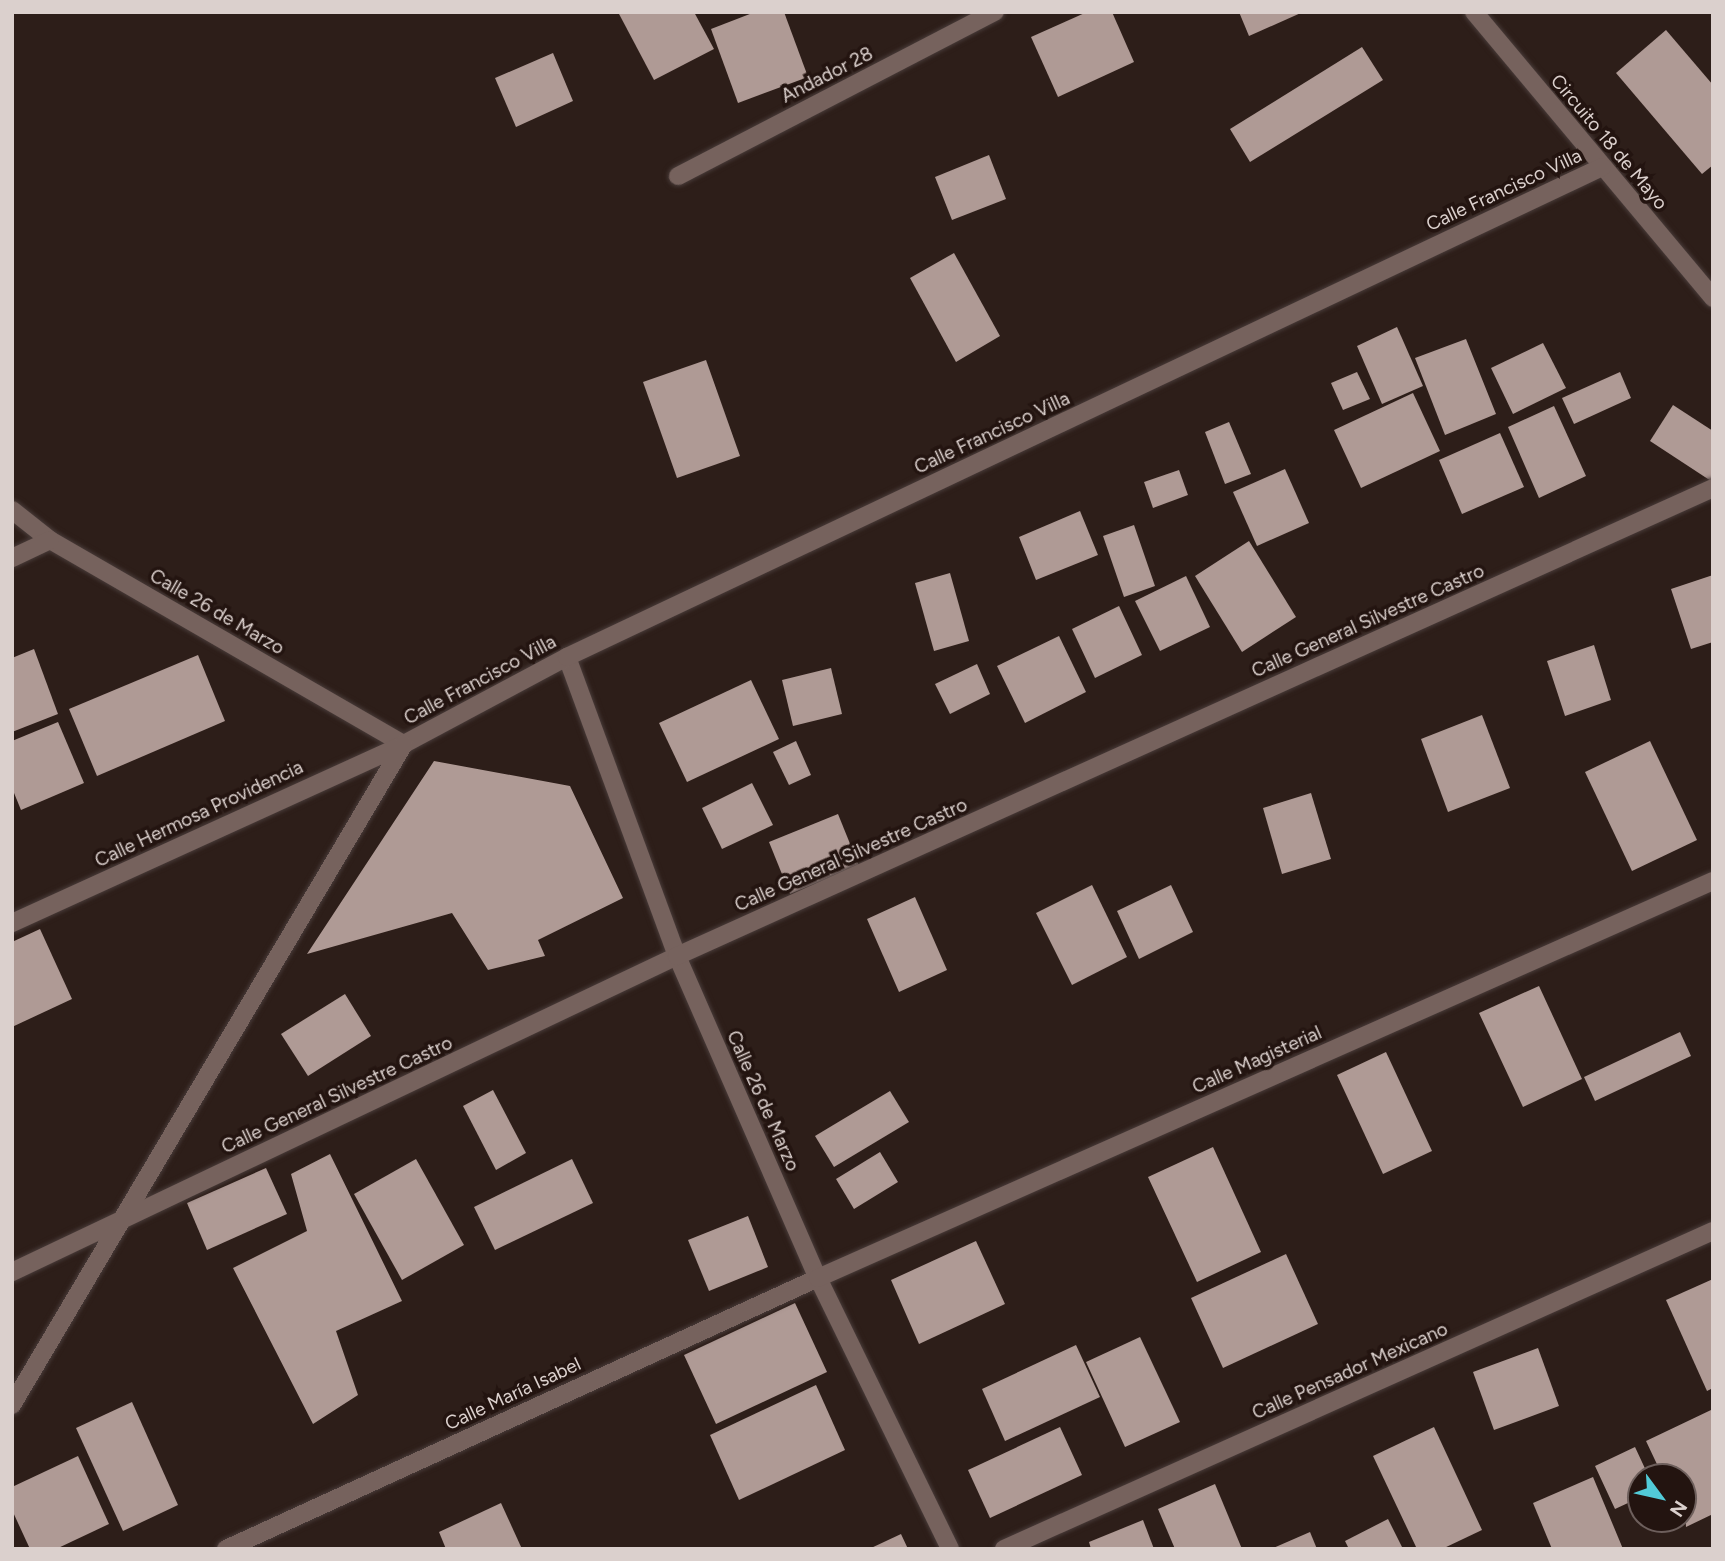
<!DOCTYPE html>
<meta charset="utf-8">
<style>
body{margin:0}
#map{position:relative;width:1725px;height:1561px;overflow:hidden;background:#2d1e19;font-family:Figtree,sans-serif}
div>[style]{position:absolute}
[style*='--x']{left:calc(var(--x)*1px);top:calc(var(--y)*1px);width:calc(var(--w)*1px);rotate:calc(var(--a)*1deg)}
.building>*{inset:0;background:#af9a95}
.roads{filter:drop-shadow(0 0 2px #483b39) drop-shadow(0 0 2px #483b39)}
.street>*{height:18px;margin:-9px;padding:0 9px;transform-origin:9px;border-radius:9px;background:#76625d}
span{translate:-50% -50%;white-space:nowrap;text-align:center;line-height:1.15;-webkit-text-stroke:7px #231410;paint-order:stroke}
.street-label{font-size:19px;color:#dbd0cd}
.frame{position:absolute;inset:0;border:14px solid #dbd0cd;pointer-events:none}
.north{position:absolute;left:1627px;top:1463px;width:70px;height:70px;box-sizing:border-box;background:#231410;border:2px solid #6d5f5c;border-radius:50%;rotate:123deg;font-size:19px;font-weight:700;line-height:28px;text-align:center;color:#dbd0cd}
.north::after{content:'';display:block;margin:auto;width:24px;height:32px;background:#52cbd8;clip-path:polygon(50% 0,100% 100%,50% 72%,0 100%)}
</style>
<div id="map">
<div class="building">
<div style="clip-path:polygon(618px 12px,694px 12px,714px 49px,654px 80px)"></div>
<div style="clip-path:polygon(755px 12px,784px 12px,808px 77px,738px 103px,711px 29px)"></div>
<div style="clip-path:polygon(1087px 12px,1112px 12px,1134px 62px,1058px 97px,1031px 37px)"></div>
<div style="clip-path:polygon(1239px 12px,1303px 12px,1249px 36px)"></div>
<div style="clip-path:polygon(1666px 30px,1713px 85px,1713px 165px,1702px 174px,1616px 73px)"></div>
<div style="clip-path:polygon(1362px 47px,1383px 80px,1250px 162px,1230px 129px)"></div>
<div style="clip-path:polygon(553px 53px,573px 101px,516px 127px,495px 78px)"></div>
<div style="clip-path:polygon(989px 155px,1006px 199px,952px 220px,935px 177px)"></div>
<div style="clip-path:polygon(954px 253px,1000px 336px,956px 362px,910px 278px)"></div>
<div style="clip-path:polygon(1397px 327px,1423px 386px,1382px 404px,1357px 346px)"></div>
<div style="clip-path:polygon(1466px 339px,1496px 414px,1445px 435px,1415px 358px)"></div>
<div style="clip-path:polygon(1543px 343px,1566px 388px,1513px 414px,1491px 368px)"></div>
<div style="clip-path:polygon(706px 360px,740px 456px,677px 478px,643px 382px)"></div>
<div style="clip-path:polygon(1357px 372px,1370px 399px,1343px 410px,1331px 383px)"></div>
<div style="clip-path:polygon(1620px 372px,1631px 398px,1574px 424px,1562px 398px)"></div>
<div style="clip-path:polygon(1413px 393px,1440px 451px,1361px 488px,1334px 430px)"></div>
<div style="clip-path:polygon(1673px 405px,1713px 431px,1711px 481px,1650px 441px)"></div>
<div style="clip-path:polygon(1554px 406px,1586px 476px,1539px 498px,1508px 427px)"></div>
<div style="clip-path:polygon(1229px 422px,1251px 474px,1225px 484px,1205px 432px)"></div>
<div style="clip-path:polygon(1500px 433px,1524px 487px,1462px 514px,1439px 460px)"></div>
<div style="clip-path:polygon(1285px 469px,1309px 523px,1257px 546px,1233px 492px)"></div>
<div style="clip-path:polygon(1179px 470px,1188px 495px,1153px 508px,1144px 482px)"></div>
<div style="clip-path:polygon(1080px 511px,1098px 555px,1036px 580px,1019px 537px)"></div>
<div style="clip-path:polygon(1134px 525px,1155px 586px,1124px 597px,1103px 536px)"></div>
<div style="clip-path:polygon(1249px 541px,1296px 617px,1242px 652px,1195px 576px)"></div>
<div style="clip-path:polygon(950px 573px,969px 641px,934px 651px,915px 583px)"></div>
<div style="clip-path:polygon(1713px 575px,1713px 642px,1691px 649px,1671px 589px)"></div>
<div style="clip-path:polygon(1186px 576px,1210px 627px,1160px 651px,1135px 601px)"></div>
<div style="clip-path:polygon(1119px 606px,1142px 655px,1095px 678px,1072px 629px)"></div>
<div style="clip-path:polygon(1059px 636px,1086px 692px,1025px 723px,997px 666px)"></div>
<div style="clip-path:polygon(1594px 645px,1611px 700px,1565px 716px,1547px 661px)"></div>
<div style="clip-path:polygon(34px 649px,58px 714px,12px 732px,12px 658px)"></div>
<div style="clip-path:polygon(198px 655px,225px 721px,97px 776px,69px 709px)"></div>
<div style="clip-path:polygon(977px 664px,990px 694px,950px 714px,935px 684px)"></div>
<div style="clip-path:polygon(831px 668px,842px 714px,793px 726px,782px 680px)"></div>
<div style="clip-path:polygon(751px 680px,779px 739px,687px 782px,659px 723px)"></div>
<div style="clip-path:polygon(1482px 715px,1510px 788px,1448px 812px,1421px 739px)"></div>
<div style="clip-path:polygon(58px 722px,84px 783px,21px 810px,12px 788px,12px 741px)"></div>
<div style="clip-path:polygon(796px 741px,811px 775px,789px 785px,773px 752px)"></div>
<div style="clip-path:polygon(1650px 741px,1697px 840px,1632px 871px,1585px 772px)"></div>
<div style="clip-path:polygon(434px 761px,570px 786px,623px 898px,538px 940px,545px 956px,488px 970px,452px 913px,307px 954px)"></div>
<div style="clip-path:polygon(752px 783px,773px 825px,722px 849px,702px 808px)"></div>
<div style="clip-path:polygon(1311px 793px,1331px 859px,1282px 874px,1263px 808px)"></div>
<div style="clip-path:polygon(838px 814px,859px 866px,790px 894px,769px 842px)"></div>
<div style="clip-path:polygon(1092px 885px,1127px 957px,1072px 985px,1036px 913px)"></div>
<div style="clip-path:polygon(1171px 885px,1193px 932px,1139px 959px,1117px 911px)"></div>
<div style="clip-path:polygon(915px 897px,947px 970px,899px 992px,867px 919px)"></div>
<div style="clip-path:polygon(40px 929px,72px 999px,12px 1027px,12px 942px)"></div>
<div style="clip-path:polygon(1539px 986px,1582px 1079px,1523px 1107px,1479px 1013px)"></div>
<div style="clip-path:polygon(345px 994px,371px 1036px,308px 1076px,281px 1034px)"></div>
<div style="clip-path:polygon(1680px 1032px,1691px 1056px,1595px 1101px,1584px 1077px)"></div>
<div style="clip-path:polygon(1386px 1052px,1432px 1151px,1383px 1174px,1337px 1075px)"></div>
<div style="clip-path:polygon(493px 1090px,526px 1153px,496px 1170px,463px 1106px)"></div>
<div style="clip-path:polygon(890px 1091px,909px 1122px,834px 1167px,815px 1136px)"></div>
<div style="clip-path:polygon(1213px 1147px,1261px 1252px,1197px 1282px,1148px 1177px)"></div>
<div style="clip-path:polygon(880px 1152px,898px 1182px,854px 1209px,836px 1179px)"></div>
<div style="clip-path:polygon(330px 1154px,402px 1301px,336px 1331px,358px 1395px,313px 1424px,233px 1268px,307px 1231px,291px 1174px)"></div>
<div style="clip-path:polygon(416px 1159px,464px 1245px,402px 1280px,354px 1194px)"></div>
<div style="clip-path:polygon(572px 1159px,593px 1203px,495px 1250px,474px 1207px)"></div>
<div style="clip-path:polygon(266px 1168px,287px 1214px,207px 1250px,187px 1203px)"></div>
<div style="clip-path:polygon(748px 1216px,768px 1267px,709px 1291px,688px 1240px)"></div>
<div style="clip-path:polygon(976px 1241px,1005px 1304px,919px 1344px,891px 1280px)"></div>
<div style="clip-path:polygon(1286px 1254px,1318px 1324px,1223px 1368px,1191px 1298px)"></div>
<div style="clip-path:polygon(1713px 1279px,1713px 1388px,1707px 1391px,1666px 1300px)"></div>
<div style="clip-path:polygon(795px 1303px,827px 1372px,716px 1424px,684px 1355px)"></div>
<div style="clip-path:polygon(1140px 1337px,1180px 1422px,1125px 1447px,1086px 1362px)"></div>
<div style="clip-path:polygon(1076px 1345px,1100px 1397px,1005px 1441px,982px 1389px)"></div>
<div style="clip-path:polygon(1538px 1348px,1559px 1406px,1494px 1430px,1473px 1372px)"></div>
<div style="clip-path:polygon(816px 1385px,845px 1450px,739px 1500px,710px 1435px)"></div>
<div style="clip-path:polygon(132px 1402px,178px 1505px,123px 1531px,76px 1428px)"></div>
<div style="clip-path:polygon(1711px 1410px,1713px 1514px,1686px 1527px,1683px 1477px,1663px 1477px,1646px 1441px)"></div>
<div style="clip-path:polygon(1060px 1427px,1082px 1475px,990px 1518px,968px 1470px)"></div>
<div style="clip-path:polygon(1434px 1427px,1482px 1530px,1442px 1549px,1417px 1549px,1373px 1456px)"></div>
<div style="clip-path:polygon(1635px 1447px,1649px 1477px,1641px 1477px,1641px 1497px,1615px 1509px,1595px 1466px)"></div>
<div style="clip-path:polygon(78px 1456px,109px 1524px,56px 1549px,30px 1549px,12px 1510px,12px 1487px)"></div>
<div style="clip-path:polygon(1593px 1477px,1623px 1549px,1552px 1549px,1533px 1503px)"></div>
<div style="clip-path:polygon(1215px 1484px,1242px 1549px,1175px 1549px,1158px 1509px)"></div>
<div style="clip-path:polygon(501px 1503px,522px 1549px,446px 1549px,439px 1532px)"></div>
<div style="clip-path:polygon(1388px 1519px,1403px 1549px,1349px 1549px,1345px 1541px)"></div>
<div style="clip-path:polygon(1143px 1520px,1154px 1549px,1091px 1549px,1089px 1542px)"></div>
<div style="clip-path:polygon(1310px 1532px,1317px 1549px,1271px 1549px)"></div>
<div style="clip-path:polygon(901px 1534px,908px 1549px,869px 1549px)"></div>
</div>
<div class="roads">
<div class="street">
<div style="--x:1474;--y:12;--w:373;--a:50.1"></div>
<div style="--x:678;--y:176;--w:357;--a:-27.4"></div>
<div style="--x:12;--y:510;--w:48;--a:38.3"></div>
<div style="--x:50;--y:540;--w:409;--a:30"></div>
<div style="--x:12;--y:558;--w:42;--a:-25.3"></div>
<div style="--x:567;--y:657;--w:319;--a:69.8"></div>
<div style="--x:677;--y:956;--w:352;--a:66.4"></div>
<div style="--x:818;--y:1278;--w:301;--a:64"></div>
<div style="--x:12;--y:923;--w:431;--a:-24.5"></div>
<div style="--x:404;--y:744;--w:185;--a:-28.1"></div>
<div style="--x:567;--y:657;--w:1145;--a:-25.33"></div>
<div style="--x:12;--y:1272;--w:736;--a:-25.42"></div>
<div style="--x:677;--y:956;--w:1137;--a:-24.31"></div>
<div style="--x:12;--y:1405;--w:768;--a:-59.33"></div>
<div style="--x:226;--y:1549;--w:651;--a:-24.6"></div>
<div style="--x:818;--y:1278;--w:979;--a:-23.92"></div>
<div style="--x:1004;--y:1549;--w:777;--a:-24.16"></div>
</div>
</div>
<div class="street-label">
<span style="left:827px;top:75px;rotate:-27deg">Andador 28</span>
<span style="left:1609px;top:142px;rotate:50deg">Circuito 18 de Mayo</span>
<span style="left:1504px;top:190px;rotate:-25deg">Calle Francisco Villa</span>
<span style="left:992px;top:433px;rotate:-25deg">Calle Francisco Villa</span>
<span style="left:217px;top:612px;rotate:30deg">Calle 26 de Marzo</span>
<span style="left:1368px;top:621px;rotate:-24deg">Calle General Silvestre Castro</span>
<span style="left:480px;top:680px;rotate:-28deg">Calle Francisco Villa</span>
<span style="left:199px;top:814px;rotate:-25deg">Calle Hermosa Providencia</span>
<span style="left:851px;top:855px;rotate:-24deg">Calle General Silvestre Castro</span>
<span style="left:1257px;top:1060px;rotate:-24deg">Calle Magisterial</span>
<span style="left:337px;top:1095px;rotate:-25deg">Calle General Silvestre Castro</span>
<span style="left:763px;top:1101px;rotate:66deg">Calle 26 de Marzo</span>
<span style="left:1350px;top:1371px;rotate:-24deg">Calle Pensador Mexicano</span>
<span style="left:513px;top:1394px;rotate:-25deg">Calle María Isabel</span>
</div>
<div class="frame"></div>
<div class="north">N</div>
</div>
